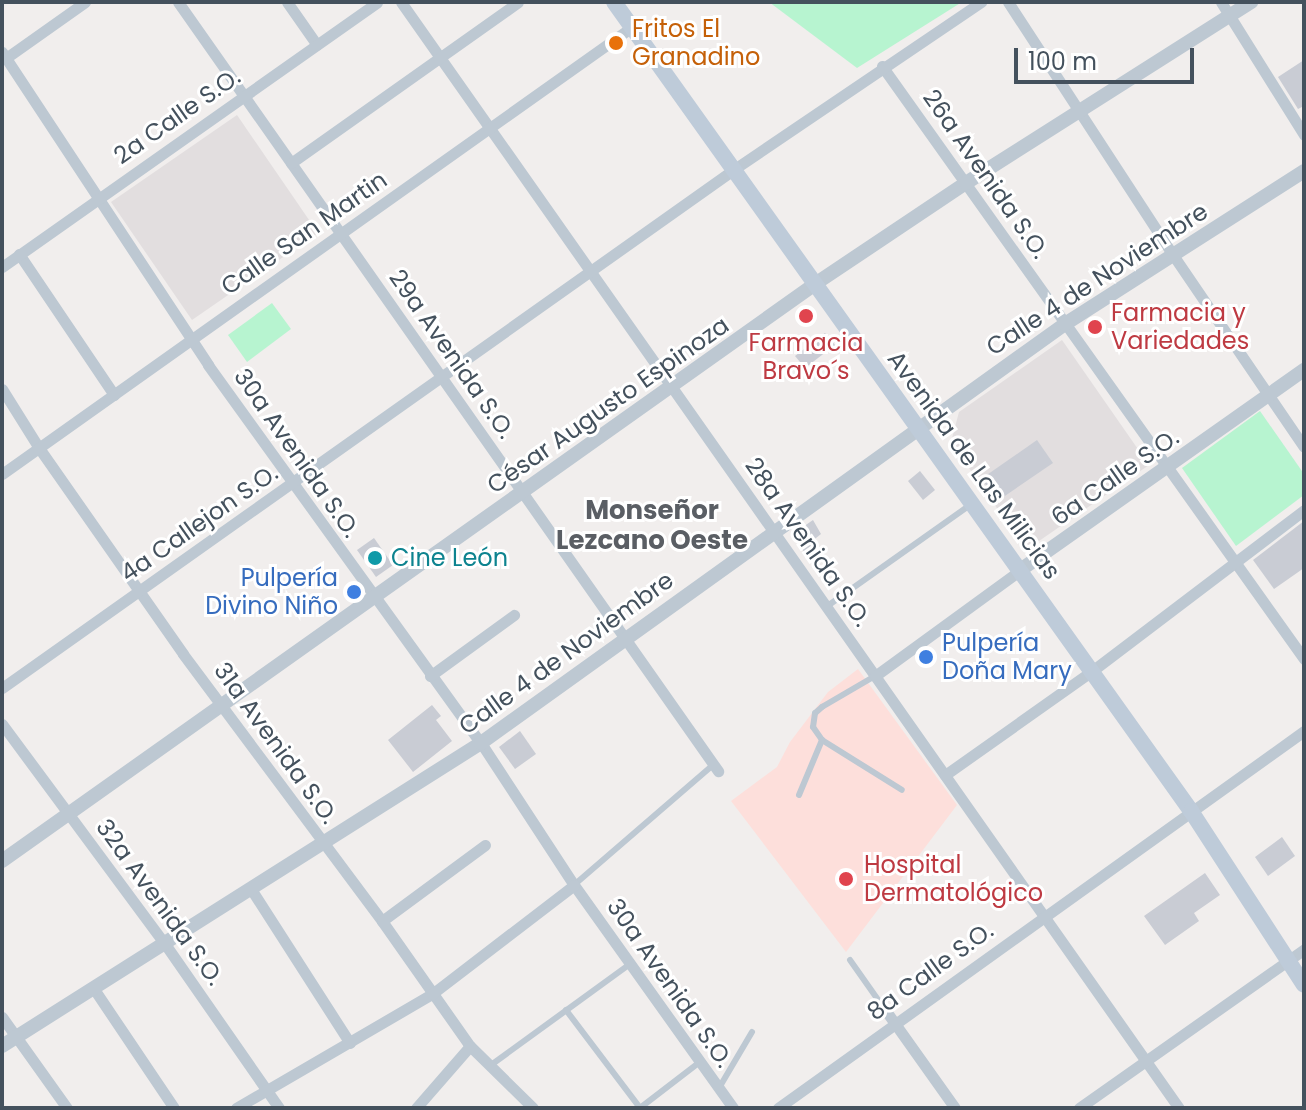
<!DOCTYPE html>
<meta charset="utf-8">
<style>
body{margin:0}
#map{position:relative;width:1306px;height:1110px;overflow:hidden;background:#f1eeed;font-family:Poppins,sans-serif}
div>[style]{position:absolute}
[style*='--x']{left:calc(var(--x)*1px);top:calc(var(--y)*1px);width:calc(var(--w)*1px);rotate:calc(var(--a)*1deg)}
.education>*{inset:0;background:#e2dedf}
.medical>*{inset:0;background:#fddfdb}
.green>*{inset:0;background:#b7f4d0}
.building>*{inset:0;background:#c9ccd4}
.service>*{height:6px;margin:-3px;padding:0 3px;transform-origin:3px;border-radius:3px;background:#bdc8d2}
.minor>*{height:11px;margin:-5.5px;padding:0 5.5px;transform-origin:5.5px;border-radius:5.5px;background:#bdc8d2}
.tertiary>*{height:14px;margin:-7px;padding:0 7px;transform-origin:7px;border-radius:7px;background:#bdc8d2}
.secondary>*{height:16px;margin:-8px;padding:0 8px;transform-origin:8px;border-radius:8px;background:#becbd9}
.dots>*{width:22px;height:22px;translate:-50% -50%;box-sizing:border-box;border:4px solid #fff;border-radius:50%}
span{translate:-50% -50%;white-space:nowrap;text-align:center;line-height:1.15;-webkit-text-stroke:6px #fff;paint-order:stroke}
.food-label{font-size:24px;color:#c56008}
.left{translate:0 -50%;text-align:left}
.street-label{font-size:24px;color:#44515d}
.health-label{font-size:24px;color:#be3a42}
.culture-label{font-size:24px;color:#0d838f}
.shop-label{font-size:24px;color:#366cbe}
.right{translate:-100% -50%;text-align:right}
.neighbourhood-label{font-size:26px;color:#5a5e64;font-weight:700}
.frame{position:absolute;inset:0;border:4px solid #44515d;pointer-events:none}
.scale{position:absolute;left:1014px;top:48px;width:180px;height:36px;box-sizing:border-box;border:4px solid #44515d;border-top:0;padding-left:10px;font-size:24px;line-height:28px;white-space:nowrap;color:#44515d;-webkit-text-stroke:6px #fff;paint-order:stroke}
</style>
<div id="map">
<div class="education">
<div style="clip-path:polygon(237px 115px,318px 233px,192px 320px,111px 202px)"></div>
<div style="clip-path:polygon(1062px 340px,1149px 465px,1026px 550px,951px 442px,959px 412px)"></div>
</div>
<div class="medical">
<div style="clip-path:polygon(858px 669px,957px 805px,846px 952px,731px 801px,777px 767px,790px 742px,828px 692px)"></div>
</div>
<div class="green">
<div style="clip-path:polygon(769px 2px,962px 2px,857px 68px)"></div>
<div style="clip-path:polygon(272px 303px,291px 329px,247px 362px,228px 335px)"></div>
<div style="clip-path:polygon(1260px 411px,1304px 474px,1304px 495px,1236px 546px,1182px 468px)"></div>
</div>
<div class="building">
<div style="clip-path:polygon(1304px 60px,1304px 106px,1298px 109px,1278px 77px)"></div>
<div style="clip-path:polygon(825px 333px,835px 345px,805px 368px,795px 356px)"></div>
<div style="clip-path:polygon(1037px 440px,1053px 463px,999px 500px,981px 479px)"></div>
<div style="clip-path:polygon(920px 471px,935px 490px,923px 500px,908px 481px)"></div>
<div style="clip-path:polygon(813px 520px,821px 534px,811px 542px,819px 554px,810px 560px,795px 539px,797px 531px)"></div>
<div style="clip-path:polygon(1304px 521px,1304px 568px,1274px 589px,1253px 560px)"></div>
<div style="clip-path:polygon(374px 538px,393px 565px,376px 577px,357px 550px)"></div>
<div style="clip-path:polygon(432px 705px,441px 716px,436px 720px,452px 741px,413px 772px,388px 740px)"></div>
<div style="clip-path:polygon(520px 731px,536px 754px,515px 769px,499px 747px)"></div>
<div style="clip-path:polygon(1282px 837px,1295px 856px,1268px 876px,1255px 857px)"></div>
<div style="clip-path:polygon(1205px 873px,1220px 895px,1194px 913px,1199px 921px,1165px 945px,1144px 916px)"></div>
</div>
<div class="service">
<div style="--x:826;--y:607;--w:176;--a:-35.3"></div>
<div style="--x:875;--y:676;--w:61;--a:149.7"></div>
<div style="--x:822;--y:707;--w:9;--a:139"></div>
<div style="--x:815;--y:713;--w:14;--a:98"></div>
<div style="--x:813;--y:727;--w:16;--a:55"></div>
<div style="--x:822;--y:740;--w:94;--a:32"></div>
<div style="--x:799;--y:795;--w:60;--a:-67.3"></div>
<div style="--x:574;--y:885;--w:184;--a:-40.8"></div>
<div style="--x:850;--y:960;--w:62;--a:54.8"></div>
<div style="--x:566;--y:1010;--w:123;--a:52.9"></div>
<div style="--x:491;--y:1065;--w:172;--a:-36"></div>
<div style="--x:719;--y:1088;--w:65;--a:-59.5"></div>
<div style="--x:640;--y:1108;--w:76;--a:-37.5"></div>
</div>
<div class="minor">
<div style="--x:178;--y:2;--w:940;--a:54.92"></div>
<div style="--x:287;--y:2;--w:52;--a:55.1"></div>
<div style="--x:401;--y:2;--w:1352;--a:54.88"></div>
<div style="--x:1008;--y:2;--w:302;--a:56.9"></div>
<div style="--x:1173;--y:255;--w:232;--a:55.7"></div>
<div style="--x:1221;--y:2;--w:157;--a:58"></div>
<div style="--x:2;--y:52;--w:375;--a:56.6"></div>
<div style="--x:208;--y:365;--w:466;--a:54.2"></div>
<div style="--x:481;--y:743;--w:170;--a:56.8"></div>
<div style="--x:574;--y:885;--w:274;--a:54.5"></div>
<div style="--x:6;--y:58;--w:97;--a:-35.3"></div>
<div style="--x:882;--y:66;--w:728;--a:54.56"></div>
<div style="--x:291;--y:163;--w:278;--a:-35.3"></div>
<div style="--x:19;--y:254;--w:170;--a:56"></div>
<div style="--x:2;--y:267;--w:459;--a:-35.2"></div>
<div style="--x:2;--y:389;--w:70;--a:57.9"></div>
<div style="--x:39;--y:448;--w:251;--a:55"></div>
<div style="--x:183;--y:654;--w:333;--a:53.3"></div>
<div style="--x:382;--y:921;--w:153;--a:54.9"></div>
<div style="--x:470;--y:1046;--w:88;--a:44.5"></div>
<div style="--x:2;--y:474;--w:772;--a:-35.36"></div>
<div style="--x:430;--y:676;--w:104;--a:-36"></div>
<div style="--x:875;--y:676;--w:178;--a:-36.1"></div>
<div style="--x:2;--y:688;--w:896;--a:-35.32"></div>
<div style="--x:733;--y:170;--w:300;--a:-34.1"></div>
<div style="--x:2;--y:724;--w:274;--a:53.5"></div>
<div style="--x:165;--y:944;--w:200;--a:55.2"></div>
<div style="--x:945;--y:775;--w:180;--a:-35.3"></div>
<div style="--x:1092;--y:671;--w:266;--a:-37.2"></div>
<div style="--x:251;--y:889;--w:183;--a:57.3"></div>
<div style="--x:382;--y:921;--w:128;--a:-36.4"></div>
<div style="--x:94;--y:989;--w:143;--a:56.1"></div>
<div style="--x:886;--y:1011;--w:119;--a:54.6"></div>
<div style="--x:2;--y:1017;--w:112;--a:54.5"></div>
<div style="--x:236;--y:1108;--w:227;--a:-30.2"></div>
<div style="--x:432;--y:994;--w:179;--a:-37.5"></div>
<div style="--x:416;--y:1108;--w:82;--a:-48.9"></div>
<div style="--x:778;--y:1108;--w:647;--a:-35.63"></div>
<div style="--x:1079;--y:1108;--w:276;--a:-35.2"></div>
</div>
<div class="tertiary">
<div style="--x:1019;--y:571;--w:349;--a:-35.2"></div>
<div style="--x:2;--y:861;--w:997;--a:-35.36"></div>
<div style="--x:815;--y:284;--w:182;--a:-33.8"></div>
<div style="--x:966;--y:183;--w:338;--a:-32.4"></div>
<div style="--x:2;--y:1046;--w:567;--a:-32.32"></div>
<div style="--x:481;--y:743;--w:719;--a:-35.66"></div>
<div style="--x:1065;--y:324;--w:284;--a:-32.6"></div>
</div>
<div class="secondary">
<div style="--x:614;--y:2;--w:994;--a:54.5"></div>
<div style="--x:1191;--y:811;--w:207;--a:57"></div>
</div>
<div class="dots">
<div style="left:616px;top:43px;background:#e8710a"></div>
<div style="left:806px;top:316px;background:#e0444e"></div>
<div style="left:1095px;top:327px;background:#e0444e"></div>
<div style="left:375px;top:558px;background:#0f9aa8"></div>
<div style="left:354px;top:592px;background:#3f7fe0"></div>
<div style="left:926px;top:657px;background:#3f7fe0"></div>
<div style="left:846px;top:879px;background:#e0444e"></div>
</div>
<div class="food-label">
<span class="left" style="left:632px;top:43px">Fritos El<br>Granadino</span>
</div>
<div class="street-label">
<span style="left:177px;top:116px;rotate:-35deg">2a Calle S.O.</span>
<span style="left:986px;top:174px;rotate:55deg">26a Avenida S.O.</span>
<span style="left:304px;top:233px;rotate:-35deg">Calle San Martin</span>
<span style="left:1097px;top:279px;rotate:-33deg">Calle 4 de Noviembre</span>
<span style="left:452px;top:354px;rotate:55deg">29a Avenida S.O.</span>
<span style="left:608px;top:405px;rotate:-35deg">César Augusto Espinoza</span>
<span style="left:297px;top:453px;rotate:55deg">30a Avenida S.O.</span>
<span style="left:974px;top:465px;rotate:54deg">Avenida de Las Milicias</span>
<span style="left:1115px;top:477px;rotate:-35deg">6a Calle S.O.</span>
<span style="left:199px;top:523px;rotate:-35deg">4a Callejon S.O.</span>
<span style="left:808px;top:542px;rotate:55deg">28a Avenida S.O.</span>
<span style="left:566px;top:653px;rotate:-36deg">Calle 4 de Noviembre</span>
<span style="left:276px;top:743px;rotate:54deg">31a Avenida S.O.</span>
<span style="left:160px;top:902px;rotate:54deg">32a Avenida S.O.</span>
<span style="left:930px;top:971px;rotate:-36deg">8a Calle S.O.</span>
<span style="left:670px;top:983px;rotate:55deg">30a Avenida S.O.</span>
</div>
<div class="health-label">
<span class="left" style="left:1111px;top:327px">Farmacia y<br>Variedades</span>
<span style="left:806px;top:357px">Farmacia<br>Bravo´s</span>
<span class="left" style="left:864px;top:879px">Hospital<br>Dermatológico</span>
</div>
<div class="culture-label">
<span class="left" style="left:391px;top:558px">Cine León</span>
</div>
<div class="shop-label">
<span class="right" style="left:338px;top:592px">Pulpería<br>Divino Niño</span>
<span class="left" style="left:942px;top:657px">Pulpería<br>Doña Mary</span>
</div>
<div class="neighbourhood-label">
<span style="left:652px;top:526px">Monseñor<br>Lezcano Oeste</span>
</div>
<div class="frame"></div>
<div class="scale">100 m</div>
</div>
